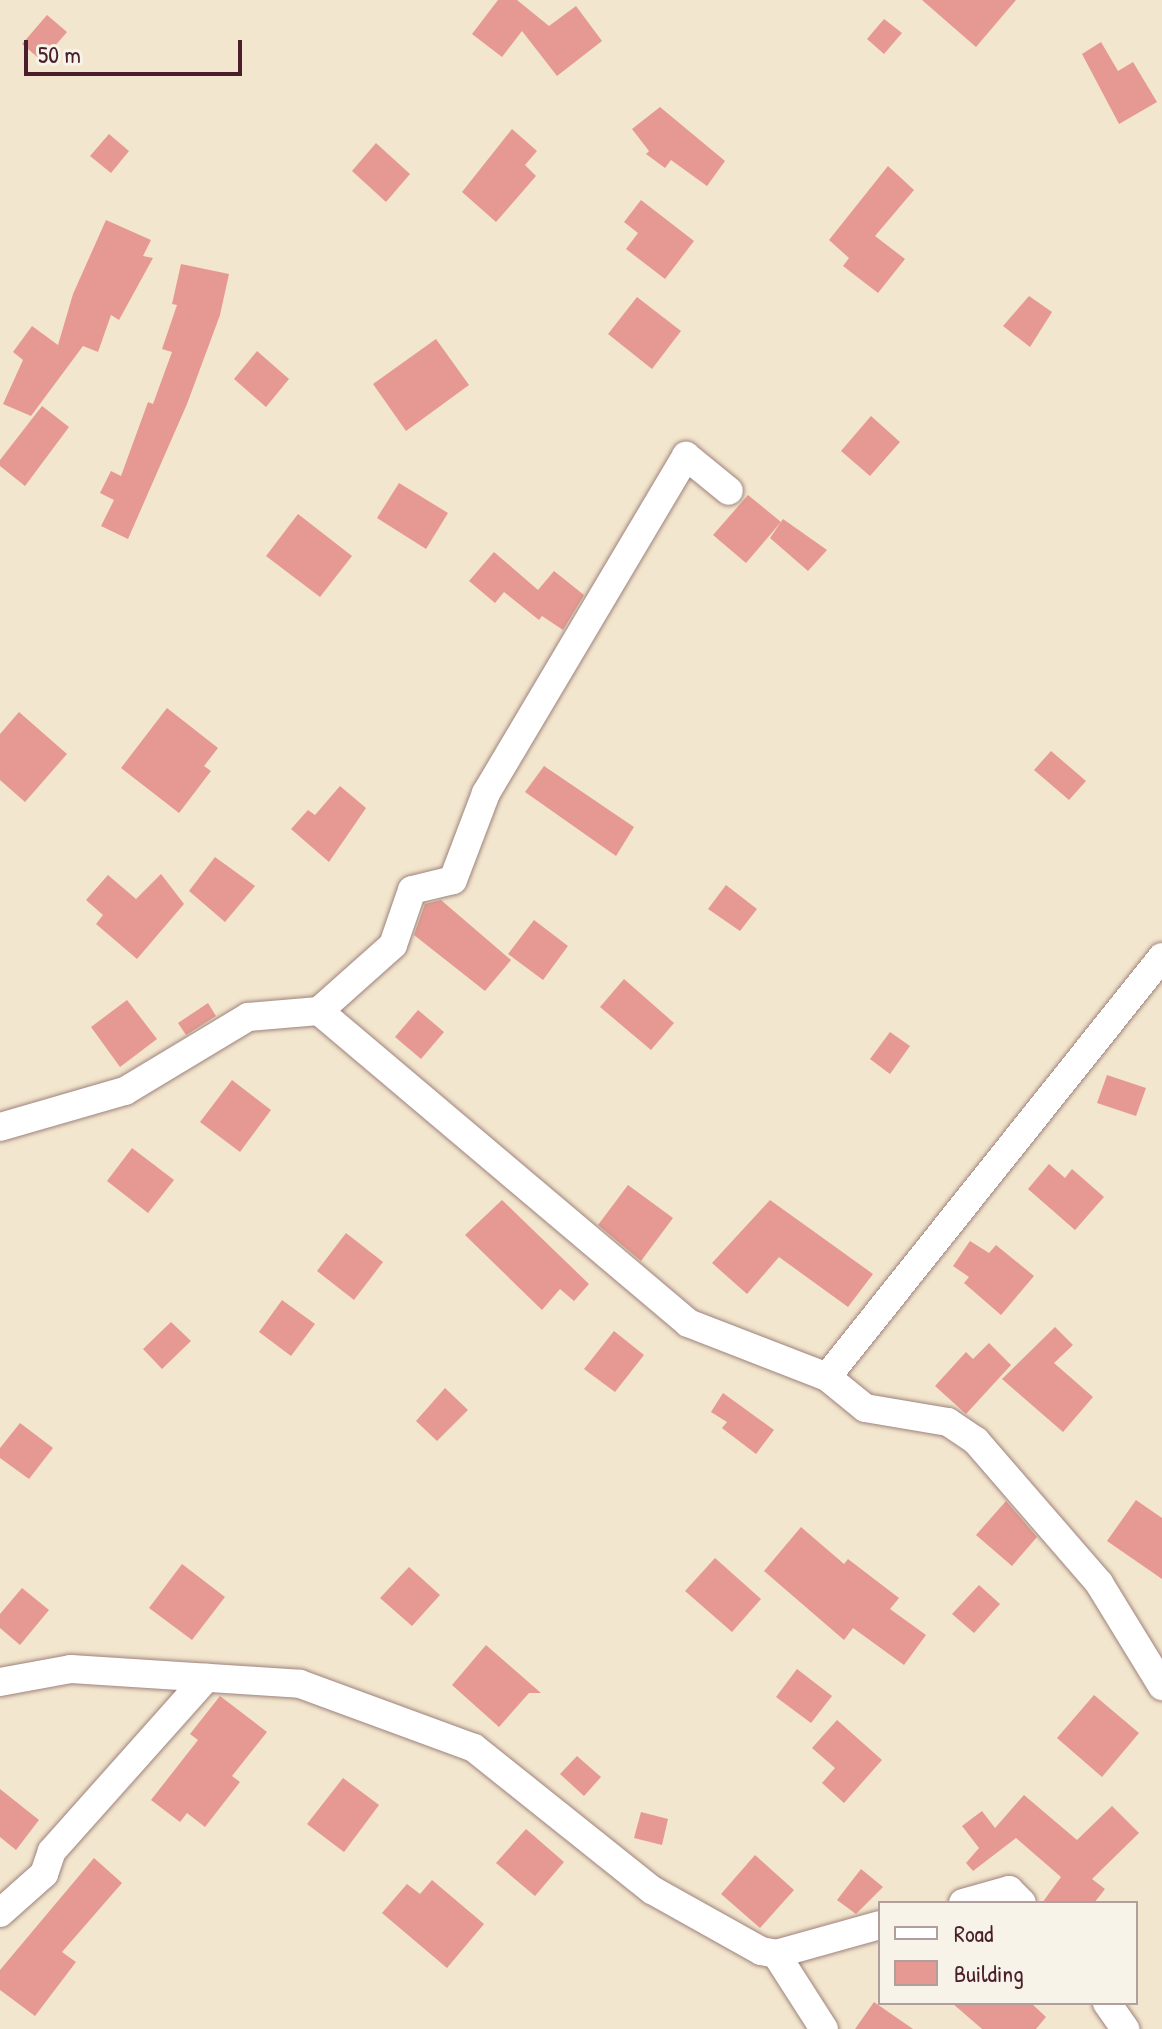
<!DOCTYPE html>
<style>
body{margin:0}
#map{position:relative;width:1162px;height:2029px;overflow:hidden;background:#f3e6ce;font-family:"Patrick Hand",sans-serif}
div>[style]{position:absolute}
[style*='--x']{left:calc(var(--x)*1px);top:calc(var(--y)*1px);width:calc(var(--w)*1px);rotate:calc(var(--a)*1deg)}
.building>*{inset:0;background:#e59992}
.roads{filter:drop-shadow(0 0 2px #9e827c) drop-shadow(0 0 2px #9e827c)}
.street>*{height:28px;margin:-14px;padding:0 14px;transform-origin:14px;border-radius:14px;background:#fff}
span{translate:-50% -50%;white-space:nowrap;text-align:center;line-height:1.15;-webkit-text-stroke:7px #f7f3e8;paint-order:stroke}
.legend{position:absolute;left:878px;top:1901px;width:260px;height:104px;box-sizing:border-box;background:#f7f3e8;border:2px solid #b29e9c;margin:0;padding:10px 14px;list-style:none;font-size:24px;color:#4a1f2b}
.legend li{display:flex;align-items:center;gap:16px;height:40px}
.legend b{width:40px;border:2px solid #b29e9c}
.scale{position:absolute;left:24px;top:40px;width:218px;height:36px;box-sizing:border-box;border:4px solid #4a1f2b;border-top:0;padding-left:10px;font-size:24px;line-height:28px;white-space:nowrap;color:#4a1f2b;-webkit-text-stroke:6px #f7f3e8;paint-order:stroke}
</style>
<div id="map">
<div class="building">
<div style="clip-path:polygon(498px 0,517px 0,549px 26px,576px 6px,602px 41px,557px 76px,522px 31px,502px 57px,472px 34px)"></div>
<div style="clip-path:polygon(922px 0,1016px 0,976px 47px)"></div>
<div style="clip-path:polygon(47px 15px,67px 32px,42px 61px,22px 44px)"></div>
<div style="clip-path:polygon(884px 19px,902px 33px,884px 54px,867px 39px)"></div>
<div style="clip-path:polygon(1101px 42px,1118px 71px,1133px 62px,1157px 102px,1119px 124px,1082px 54px)"></div>
<div style="clip-path:polygon(660px 107px,725px 161px,707px 186px,671px 160px,665px 168px,646px 154px,649px 151px,632px 129px)"></div>
<div style="clip-path:polygon(512px 129px,537px 151px,525px 165px,536px 176px,496px 222px,462px 192px)"></div>
<div style="clip-path:polygon(109px 134px,129px 151px,111px 173px,90px 156px)"></div>
<div style="clip-path:polygon(376px 143px,410px 174px,386px 202px,352px 171px)"></div>
<div style="clip-path:polygon(888px 166px,914px 190px,875px 236px,905px 259px,878px 293px,843px 266px,849px 258px,829px 240px)"></div>
<div style="clip-path:polygon(641px 200px,694px 241px,665px 279px,626px 249px,638px 233px,624px 222px)"></div>
<div style="clip-path:polygon(106px 220px,151px 240px,143px 256px,153px 258px,119px 320px,111px 315px,98px 352px,83px 346px,31px 416px,3px 404px,23px 360px,13px 352px,32px 326px,58px 345px,73px 294px)"></div>
<div style="clip-path:polygon(181px 264px,229px 274px,220px 315px,187px 404px,128px 539px,101px 526px,114px 500px,100px 493px,111px 471px,121px 476px,148px 402px,153px 404px,172px 352px,162px 349px,177px 305px,172px 304px)"></div>
<div style="clip-path:polygon(1029px 296px,1052px 312px,1030px 347px,1003px 326px)"></div>
<div style="clip-path:polygon(637px 297px,681px 331px,652px 369px,608px 334px)"></div>
<div style="clip-path:polygon(436px 339px,469px 385px,406px 431px,373px 384px)"></div>
<div style="clip-path:polygon(257px 351px,289px 379px,266px 407px,234px 379px)"></div>
<div style="clip-path:polygon(42px 406px,69px 427px,25px 486px,0 466px,0 460px)"></div>
<div style="clip-path:polygon(871px 416px,900px 442px,870px 476px,841px 451px)"></div>
<div style="clip-path:polygon(399px 483px,448px 513px,426px 549px,377px 518px)"></div>
<div style="clip-path:polygon(748px 495px,781px 522px,746px 563px,713px 535px)"></div>
<div style="clip-path:polygon(298px 514px,352px 556px,320px 597px,266px 556px)"></div>
<div style="clip-path:polygon(783px 519px,827px 550px,808px 571px,770px 538px)"></div>
<div style="clip-path:polygon(494px 552px,538px 590px,554px 571px,584px 595px,563px 630px,542px 616px,539px 620px,504px 592px,495px 603px,469px 581px)"></div>
<div style="clip-path:polygon(167px 708px,218px 748px,204px 766px,211px 771px,179px 813px,121px 768px)"></div>
<div style="clip-path:polygon(19px 712px,67px 754px,25px 802px,0 780px,0 734px)"></div>
<div style="clip-path:polygon(1051px 751px,1086px 781px,1069px 800px,1034px 770px)"></div>
<div style="clip-path:polygon(544px 766px,634px 827px,616px 856px,525px 792px)"></div>
<div style="clip-path:polygon(340px 786px,366px 808px,329px 862px,291px 829px,308px 810px,315px 815px)"></div>
<div style="clip-path:polygon(215px 857px,255px 886px,225px 922px,189px 891px)"></div>
<div style="clip-path:polygon(161px 874px,184px 904px,137px 959px,96px 924px,103px 915px,86px 900px,108px 875px,136px 899px)"></div>
<div style="clip-path:polygon(726px 885px,757px 909px,740px 931px,708px 909px)"></div>
<div style="clip-path:polygon(441px 900px,511px 960px,485px 991px,414px 935px,425px 904px)"></div>
<div style="clip-path:polygon(534px 920px,568px 946px,543px 980px,508px 954px)"></div>
<div style="clip-path:polygon(624px 979px,674px 1023px,651px 1050px,600px 1007px)"></div>
<div style="clip-path:polygon(127px 1000px,157px 1039px,120px 1067px,91px 1027px)"></div>
<div style="clip-path:polygon(208px 1003px,216px 1016px,186px 1035px,178px 1023px)"></div>
<div style="clip-path:polygon(418px 1010px,444px 1032px,421px 1059px,395px 1037px)"></div>
<div style="clip-path:polygon(890px 1032px,910px 1046px,890px 1074px,870px 1059px)"></div>
<div style="clip-path:polygon(1107px 1075px,1146px 1088px,1136px 1116px,1097px 1103px)"></div>
<div style="clip-path:polygon(232px 1080px,271px 1110px,240px 1152px,200px 1122px)"></div>
<div style="clip-path:polygon(132px 1148px,174px 1180px,148px 1213px,107px 1181px)"></div>
<div style="clip-path:polygon(1049px 1164px,1065px 1178px,1072px 1169px,1104px 1197px,1075px 1230px,1028px 1189px)"></div>
<div style="clip-path:polygon(628px 1185px,673px 1218px,641px 1261px,598px 1225px)"></div>
<div style="clip-path:polygon(502px 1200px,589px 1284px,574px 1301px,560px 1289px,542px 1310px,465px 1235px)"></div>
<div style="clip-path:polygon(770px 1200px,873px 1274px,848px 1307px,779px 1257px,747px 1294px,712px 1263px)"></div>
<div style="clip-path:polygon(346px 1233px,383px 1262px,354px 1300px,317px 1271px)"></div>
<div style="clip-path:polygon(970px 1241px,989px 1253px,996px 1245px,1034px 1276px,1001px 1315px,964px 1283px,969px 1277px,953px 1266px)"></div>
<div style="clip-path:polygon(282px 1300px,315px 1324px,291px 1356px,259px 1332px)"></div>
<div style="clip-path:polygon(171px 1322px,191px 1341px,162px 1369px,143px 1349px)"></div>
<div style="clip-path:polygon(1055px 1327px,1073px 1345px,1054px 1363px,1093px 1397px,1063px 1432px,1002px 1379px)"></div>
<div style="clip-path:polygon(614px 1331px,644px 1355px,615px 1392px,584px 1369px)"></div>
<div style="clip-path:polygon(989px 1343px,1011px 1365px,966px 1414px,935px 1386px,966px 1352px,973px 1359px)"></div>
<div style="clip-path:polygon(445px 1388px,468px 1410px,437px 1441px,416px 1421px)"></div>
<div style="clip-path:polygon(723px 1393px,774px 1430px,756px 1454px,722px 1428px,727px 1422px,711px 1412px)"></div>
<div style="clip-path:polygon(20px 1423px,53px 1448px,29px 1479px,0 1458px,0 1448px)"></div>
<div style="clip-path:polygon(1136px 1500px,1162px 1518px,1162px 1579px,1107px 1541px)"></div>
<div style="clip-path:polygon(1006px 1501px,1037px 1537px,1012px 1566px,976px 1535px)"></div>
<div style="clip-path:polygon(801px 1527px,844px 1564px,848px 1559px,899px 1598px,890px 1609px,926px 1635px,904px 1665px,853px 1628px,844px 1640px,764px 1571px)"></div>
<div style="clip-path:polygon(715px 1558px,761px 1599px,732px 1632px,685px 1591px)"></div>
<div style="clip-path:polygon(182px 1564px,225px 1597px,192px 1640px,149px 1608px)"></div>
<div style="clip-path:polygon(409px 1567px,440px 1595px,412px 1626px,380px 1598px)"></div>
<div style="clip-path:polygon(979px 1585px,1000px 1604px,974px 1633px,952px 1614px)"></div>
<div style="clip-path:polygon(22px 1588px,49px 1610px,20px 1645px,0 1628px,0 1614px)"></div>
<div style="clip-path:polygon(486px 1645px,541px 1693px,529px 1693px,499px 1727px,452px 1685px)"></div>
<div style="clip-path:polygon(797px 1669px,832px 1696px,811px 1723px,776px 1697px)"></div>
<div style="clip-path:polygon(1094px 1695px,1139px 1733px,1102px 1777px,1057px 1738px)"></div>
<div style="clip-path:polygon(220px 1696px,267px 1732px,232px 1776px,240px 1782px,205px 1827px,187px 1813px,180px 1822px,151px 1800px,198px 1740px,190px 1734px)"></div>
<div style="clip-path:polygon(837px 1720px,882px 1760px,844px 1803px,822px 1783px,835px 1768px,812px 1748px)"></div>
<div style="clip-path:polygon(577px 1756px,601px 1777px,584px 1796px,560px 1774px)"></div>
<div style="clip-path:polygon(343px 1778px,379px 1805px,344px 1852px,307px 1824px)"></div>
<div style="clip-path:polygon(0 1789px,39px 1820px,16px 1850px,0 1837px)"></div>
<div style="clip-path:polygon(1024px 1795px,1077px 1840px,1112px 1806px,1139px 1833px,1092px 1879px,1105px 1889px,1094px 1903px,1042px 1903px,1061px 1877px,1016px 1838px,973px 1871px,966px 1863px,979px 1848px,962px 1826px,982px 1811px,995px 1828px)"></div>
<div style="clip-path:polygon(641px 1812px,668px 1819px,662px 1845px,634px 1838px)"></div>
<div style="clip-path:polygon(526px 1829px,564px 1862px,535px 1896px,496px 1863px)"></div>
<div style="clip-path:polygon(755px 1855px,794px 1890px,760px 1928px,721px 1894px)"></div>
<div style="clip-path:polygon(94px 1858px,122px 1883px,62px 1952px,76px 1962px,35px 2016px,0 1990px,0 1970px)"></div>
<div style="clip-path:polygon(861px 1869px,883px 1887px,856px 1914px,837px 1900px)"></div>
<div style="clip-path:polygon(432px 1880px,484px 1924px,447px 1968px,382px 1913px,407px 1884px,420px 1894px)"></div>
<div style="clip-path:polygon(874px 2002px,913px 2029px,855px 2029px)"></div>
<div style="clip-path:polygon(952px 2003px,1031px 2003px,1046px 2017px,1036px 2029px,982px 2029px)"></div>
</div>
<div class="roads">
<div class="street">
<div style="--x:319;--y:1011;--w:483;--a:40.2"></div>
<div style="--x:688;--y:1323;--w:149;--a:21.2"></div>
<div style="--x:827;--y:1377;--w:49;--a:39.2"></div>
<div style="--x:865;--y:1408;--w:84;--a:9.6"></div>
<div style="--x:948;--y:1422;--w:34;--a:34"></div>
<div style="--x:976;--y:1441;--w:188;--a:49.1"></div>
<div style="--x:1099;--y:1583;--w:121;--a:58.5"></div>
<div style="--x:0;--y:1127;--w:130;--a:-16.1"></div>
<div style="--x:125;--y:1091;--w:144;--a:-31"></div>
<div style="--x:248;--y:1017;--w:71;--a:-4.8"></div>
<div style="--x:319;--y:1011;--w:99;--a:-41.7"></div>
<div style="--x:393;--y:945;--w:58;--a:-70.9"></div>
<div style="--x:412;--y:890;--w:42;--a:-13.7"></div>
<div style="--x:453;--y:880;--w:93;--a:-69.2"></div>
<div style="--x:486;--y:793;--w:392;--a:-59.3"></div>
<div style="--x:686;--y:456;--w:55;--a:39.1"></div>
<div style="--x:827;--y:1377;--w:537;--a:-51.42"></div>
<div style="--x:0;--y:1682;--w:72;--a:-10.4"></div>
<div style="--x:71;--y:1669;--w:229;--a:3.7"></div>
<div style="--x:300;--y:1684;--w:185;--a:20.2"></div>
<div style="--x:474;--y:1748;--w:228;--a:38.6"></div>
<div style="--x:652;--y:1890;--w:125;--a:29.2"></div>
<div style="--x:761;--y:1951;--w:15;--a:11"></div>
<div style="--x:776;--y:1954;--w:108;--a:-15.6"></div>
<div style="--x:963;--y:1903;--w:48;--a:-15.8"></div>
<div style="--x:1009;--y:1890;--w:18;--a:45"></div>
<div style="--x:0;--y:1913;--w:59;--a:-41.6"></div>
<div style="--x:44;--y:1874;--w:24;--a:-71"></div>
<div style="--x:52;--y:1851;--w:232;--a:-48.3"></div>
<div style="--x:776;--y:1954;--w:89;--a:57.4"></div>
<div style="--x:1107;--y:2003;--w:32;--a:55"></div>
</div>
</div>
<ul class="legend">
<li><b style="height:10px;background:#fff"></b>Road</li>
<li><b style="height:22px;background:#e59992"></b>Building</li>
</ul>
<div class="scale">50 m</div>
</div>
